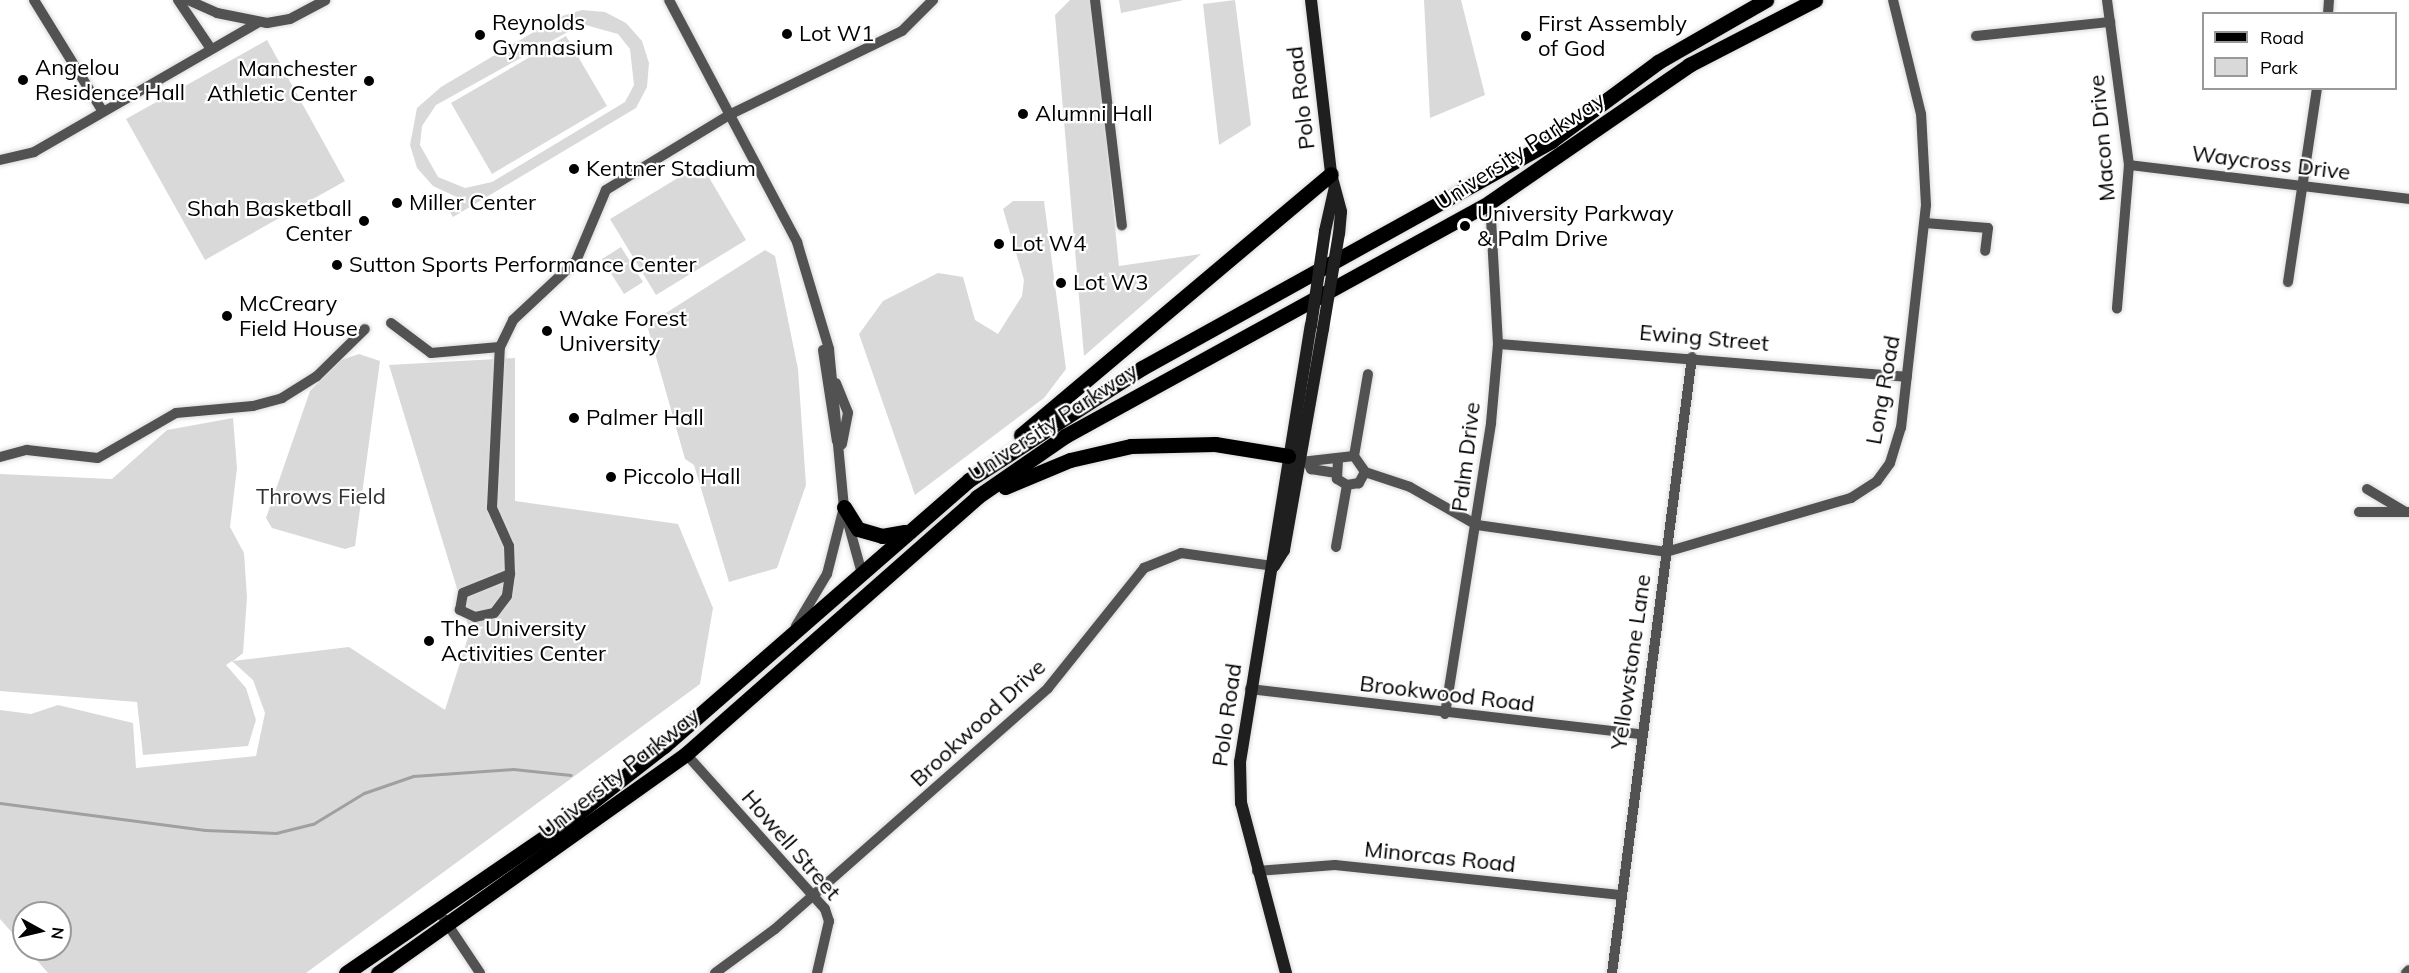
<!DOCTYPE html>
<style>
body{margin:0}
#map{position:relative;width:2409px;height:973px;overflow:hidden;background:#fff;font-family:Mulish,sans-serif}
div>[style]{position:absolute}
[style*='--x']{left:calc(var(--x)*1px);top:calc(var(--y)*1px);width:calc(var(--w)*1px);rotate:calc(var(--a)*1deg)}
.green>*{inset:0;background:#d9d9d9}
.stream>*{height:3px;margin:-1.5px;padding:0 1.5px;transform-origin:1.5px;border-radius:1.5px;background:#a0a0a0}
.roads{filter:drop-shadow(0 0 2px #dbdbdb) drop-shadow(0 0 2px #dbdbdb)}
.street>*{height:10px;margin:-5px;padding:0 5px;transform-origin:5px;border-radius:5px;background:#525252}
.secondary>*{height:12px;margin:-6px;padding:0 6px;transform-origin:6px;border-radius:6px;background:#1f1f1f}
.primary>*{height:15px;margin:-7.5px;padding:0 7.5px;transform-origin:7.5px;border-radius:7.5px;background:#000}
.secondary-bridge>*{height:12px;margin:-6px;padding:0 6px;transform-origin:6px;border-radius:6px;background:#1f1f1f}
.dots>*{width:16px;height:16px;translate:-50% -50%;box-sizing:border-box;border:3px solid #fff;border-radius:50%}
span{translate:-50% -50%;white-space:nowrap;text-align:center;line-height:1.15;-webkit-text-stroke:4.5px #fff;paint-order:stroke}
.poi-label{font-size:22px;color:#000}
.left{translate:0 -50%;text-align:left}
.right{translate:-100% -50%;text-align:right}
.street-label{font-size:22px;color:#000}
.park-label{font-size:22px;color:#303030}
.legend{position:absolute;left:2202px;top:12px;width:195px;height:78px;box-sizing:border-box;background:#fff;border:2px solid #999;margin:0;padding:8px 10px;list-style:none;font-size:18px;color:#000}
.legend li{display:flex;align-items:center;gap:12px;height:30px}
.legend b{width:30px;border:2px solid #999}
.north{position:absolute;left:12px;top:901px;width:60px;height:60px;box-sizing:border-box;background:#fff;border:2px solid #999;border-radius:50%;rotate:98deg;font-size:16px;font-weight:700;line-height:24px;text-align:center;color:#000}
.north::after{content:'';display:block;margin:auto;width:21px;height:27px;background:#000;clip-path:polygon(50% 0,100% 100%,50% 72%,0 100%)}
</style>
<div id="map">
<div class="green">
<div style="clip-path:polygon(1070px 0,1092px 0,1119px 266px,1201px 254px,1084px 356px,1055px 15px)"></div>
<div style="clip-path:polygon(1119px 0,1184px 0,1121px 13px)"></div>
<div style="clip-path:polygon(1235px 0,1251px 125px,1219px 145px,1203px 4px)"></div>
<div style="clip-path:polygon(1424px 0,1461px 0,1485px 95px,1430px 118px)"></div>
<div style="clip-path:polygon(evenodd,582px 10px,605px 12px,626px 23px,642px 41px,649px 63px,647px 87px,636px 108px,453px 217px,447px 207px,461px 199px,433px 186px,417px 168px,410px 145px,417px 108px,441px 87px,559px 17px,582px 10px,582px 24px,618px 34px,630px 49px,634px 85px,625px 102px,492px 182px,465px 188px,438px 177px,420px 145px,422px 126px,436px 105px,582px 24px)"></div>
<div style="clip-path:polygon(566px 36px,607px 106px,492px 174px,451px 103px)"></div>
<div style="clip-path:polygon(267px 40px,345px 181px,205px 260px,126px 119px)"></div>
<div style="clip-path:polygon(701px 164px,746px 240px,656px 295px,610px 219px)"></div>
<div style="clip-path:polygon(1013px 201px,1044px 201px,1066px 369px,1044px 398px,915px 495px,859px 334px,883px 301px,938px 273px,963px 277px,975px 320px,998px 334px,1022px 296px,1024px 280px,1003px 209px)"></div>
<div style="clip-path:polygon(621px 247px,643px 282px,624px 294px,602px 259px)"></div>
<div style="clip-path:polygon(765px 250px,775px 256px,798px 369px,806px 485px,777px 568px,729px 582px,694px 465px,685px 459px,647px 325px)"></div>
<div style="clip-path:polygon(359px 354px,380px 361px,355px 546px,345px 549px,272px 528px,266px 518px,310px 391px,341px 360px)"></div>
<div style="clip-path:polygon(515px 358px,515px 501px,678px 524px,713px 608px,700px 684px,306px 973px,48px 973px,27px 949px,60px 949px,60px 913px,24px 913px,24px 946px,0 919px,0 710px,31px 714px,58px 705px,133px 723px,136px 768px,256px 756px,265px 713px,253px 680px,232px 661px,226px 665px,246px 688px,256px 720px,248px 746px,143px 755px,137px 702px,0 691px,0 474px,112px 479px,167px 430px,233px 418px,237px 468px,230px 527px,244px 553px,247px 597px,243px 653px,233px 661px,349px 647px,445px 710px,470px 631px,389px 365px)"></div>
</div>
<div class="stream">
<div style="--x:0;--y:803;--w:207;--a:7.5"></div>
<div style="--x:205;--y:830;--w:71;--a:2.4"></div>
<div style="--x:276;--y:833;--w:38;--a:-14"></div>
<div style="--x:313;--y:824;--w:60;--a:-31.3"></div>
<div style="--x:364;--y:793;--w:52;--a:-19.1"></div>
<div style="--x:413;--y:776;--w:100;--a:-4"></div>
<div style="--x:513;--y:769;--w:58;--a:5.9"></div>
</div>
<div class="roads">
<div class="street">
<div style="--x:34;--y:0;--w:129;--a:58.3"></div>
<div style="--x:178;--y:0;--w:59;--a:56"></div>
<div style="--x:188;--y:0;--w:32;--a:24"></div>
<div style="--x:217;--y:13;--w:51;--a:11.3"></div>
<div style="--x:267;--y:23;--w:23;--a:-10"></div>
<div style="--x:290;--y:19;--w:40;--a:-28"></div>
<div style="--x:669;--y:0;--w:274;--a:62.1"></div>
<div style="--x:797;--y:242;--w:112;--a:73.3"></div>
<div style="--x:829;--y:349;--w:159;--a:84.6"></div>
<div style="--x:844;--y:507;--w:69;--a:104.2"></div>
<div style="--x:827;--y:574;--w:61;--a:120.8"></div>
<div style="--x:1095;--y:0;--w:227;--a:83.2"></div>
<div style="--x:2107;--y:0;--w:166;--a:82.4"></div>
<div style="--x:2129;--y:165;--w:144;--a:94.8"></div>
<div style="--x:2328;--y:14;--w:14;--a:-86"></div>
<div style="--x:1976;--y:36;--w:135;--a:-6"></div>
<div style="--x:0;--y:160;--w:35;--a:-13"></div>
<div style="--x:34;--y:152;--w:260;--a:-30"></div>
<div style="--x:2129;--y:165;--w:282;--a:6.9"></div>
<div style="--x:1925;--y:223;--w:63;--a:4.5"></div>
<div style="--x:1988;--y:228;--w:23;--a:97"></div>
<div style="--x:2288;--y:282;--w:196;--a:-81.5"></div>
<div style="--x:391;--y:323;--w:50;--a:36.9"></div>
<div style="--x:431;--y:353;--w:69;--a:-5"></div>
<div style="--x:1498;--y:344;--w:410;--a:4.6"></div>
<div style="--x:823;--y:350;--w:92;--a:81.3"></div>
<div style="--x:836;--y:383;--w:32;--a:68"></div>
<div style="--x:848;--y:413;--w:32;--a:101"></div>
<div style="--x:1354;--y:456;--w:83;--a:-80.3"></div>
<div style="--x:0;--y:457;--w:28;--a:-15"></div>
<div style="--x:27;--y:450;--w:71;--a:6.4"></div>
<div style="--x:98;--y:458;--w:90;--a:-30"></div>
<div style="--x:176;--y:413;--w:77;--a:-5.2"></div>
<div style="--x:253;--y:406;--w:30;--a:-15"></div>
<div style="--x:282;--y:398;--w:41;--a:-32.2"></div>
<div style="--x:317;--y:376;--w:67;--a:-44.4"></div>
<div style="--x:1301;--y:462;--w:53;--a:-6.5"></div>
<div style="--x:1354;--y:456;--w:19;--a:55"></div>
<div style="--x:1365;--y:472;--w:13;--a:119"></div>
<div style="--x:1359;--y:483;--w:12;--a:171"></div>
<div style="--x:1347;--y:485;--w:12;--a:-149"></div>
<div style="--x:1337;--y:479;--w:17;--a:-87"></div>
<div style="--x:1308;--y:463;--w:7;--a:63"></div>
<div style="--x:1311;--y:469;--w:24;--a:9"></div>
<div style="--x:1365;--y:472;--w:47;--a:18.4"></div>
<div style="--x:1410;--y:487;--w:77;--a:29.6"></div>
<div style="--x:1477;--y:525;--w:191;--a:8.1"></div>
<div style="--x:1666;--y:552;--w:193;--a:-16.3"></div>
<div style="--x:1851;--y:498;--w:31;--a:-33"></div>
<div style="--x:1877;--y:481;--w:22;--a:-54"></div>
<div style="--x:1890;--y:463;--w:37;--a:-73"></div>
<div style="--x:1901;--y:428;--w:224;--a:-83.6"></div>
<div style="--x:1926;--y:205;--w:91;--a:-93.1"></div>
<div style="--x:1921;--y:114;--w:117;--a:-103.8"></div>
<div style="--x:2367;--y:489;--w:43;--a:30.7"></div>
<div style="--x:2359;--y:512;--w:50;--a:0"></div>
<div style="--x:847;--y:519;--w:53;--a:74.6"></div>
<div style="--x:1336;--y:547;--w:63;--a:-79.9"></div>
<div style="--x:510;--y:574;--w:22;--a:98"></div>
<div style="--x:507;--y:596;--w:21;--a:127"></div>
<div style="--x:494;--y:613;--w:19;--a:168"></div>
<div style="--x:475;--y:617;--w:17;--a:-155"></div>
<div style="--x:460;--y:610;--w:17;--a:-80"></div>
<div style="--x:463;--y:593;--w:51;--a:-22"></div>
<div style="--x:510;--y:574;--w:28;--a:-92"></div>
<div style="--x:509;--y:546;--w:42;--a:-114.1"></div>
<div style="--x:492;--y:508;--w:161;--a:-87.2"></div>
<div style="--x:500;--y:347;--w:30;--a:-64"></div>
<div style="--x:513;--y:320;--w:86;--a:-43.1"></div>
<div style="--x:576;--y:261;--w:77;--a:-67.1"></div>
<div style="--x:606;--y:190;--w:146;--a:-31.3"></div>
<div style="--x:731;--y:114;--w:190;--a:-25.9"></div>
<div style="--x:902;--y:31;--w:44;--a:-45"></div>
<div style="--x:1250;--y:689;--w:394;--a:6.6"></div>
<div style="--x:1445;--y:714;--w:295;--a:-81"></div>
<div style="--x:1491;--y:423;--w:79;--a:-84.9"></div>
<div style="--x:1498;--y:344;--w:142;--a:-93.2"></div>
<div style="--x:686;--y:754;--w:208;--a:48.1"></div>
<div style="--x:825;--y:909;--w:13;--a:72"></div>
<div style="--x:829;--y:921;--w:53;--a:103"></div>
<div style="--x:1257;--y:871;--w:78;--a:-4.4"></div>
<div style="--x:1335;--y:865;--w:286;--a:6"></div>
<div style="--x:444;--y:919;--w:65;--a:56.3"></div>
<div style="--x:715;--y:973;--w:74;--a:-36.3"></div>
<div style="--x:775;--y:929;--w:364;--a:-41.4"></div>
<div style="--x:1048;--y:688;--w:154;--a:-51.3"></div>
<div style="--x:1144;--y:568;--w:40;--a:-22"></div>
<div style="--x:1181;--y:553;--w:94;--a:8"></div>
<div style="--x:1612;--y:973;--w:621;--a:-82.6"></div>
<div style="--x:2406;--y:973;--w:4;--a:-45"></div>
</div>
<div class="secondary">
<div style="--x:1311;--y:0;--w:175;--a:83.4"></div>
<div style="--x:1331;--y:174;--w:39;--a:75"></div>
<div style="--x:1341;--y:212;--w:21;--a:95"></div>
<div style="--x:1325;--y:231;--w:41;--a:-77.3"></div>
<div style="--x:1274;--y:566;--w:19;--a:-58"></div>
<div style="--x:1284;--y:550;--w:224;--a:-80"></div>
<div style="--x:1286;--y:973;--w:176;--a:-104.8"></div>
<div style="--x:1241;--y:803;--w:41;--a:-91.4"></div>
<div style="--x:1240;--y:762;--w:442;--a:-80.8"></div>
</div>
<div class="primary">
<div style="--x:1021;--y:435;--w:405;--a:-40.1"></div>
<div style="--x:1005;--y:487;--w:70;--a:-22.6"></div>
<div style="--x:1070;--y:460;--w:63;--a:-12.9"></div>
<div style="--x:1131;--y:446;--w:84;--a:-1.4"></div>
<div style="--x:1215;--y:444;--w:74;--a:9.3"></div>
<div style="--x:844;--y:507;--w:26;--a:58"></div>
<div style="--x:858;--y:529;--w:25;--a:16"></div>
<div style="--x:882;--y:536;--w:23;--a:-10"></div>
<div style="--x:346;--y:973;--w:264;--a:-34.4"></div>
<div style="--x:564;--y:824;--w:127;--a:-38"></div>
<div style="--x:664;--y:746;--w:405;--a:-41.1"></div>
<div style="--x:969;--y:480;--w:206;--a:-32.9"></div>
<div style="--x:1142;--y:368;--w:468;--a:-29"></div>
<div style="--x:1551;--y:141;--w:133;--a:-36.4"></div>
<div style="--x:1658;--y:62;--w:125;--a:-29.9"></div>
<div style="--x:378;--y:973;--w:378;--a:-35.4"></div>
<div style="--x:686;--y:754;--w:388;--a:-41.4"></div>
<div style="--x:977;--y:497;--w:107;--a:-34.7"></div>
<div style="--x:1065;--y:436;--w:485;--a:-28.8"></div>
<div style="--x:1490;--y:202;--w:242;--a:-34.5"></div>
<div style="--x:1689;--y:65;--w:142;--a:-27.3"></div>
</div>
</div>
<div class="secondary-bridge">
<div style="--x:1311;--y:326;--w:96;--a:-81.6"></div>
<div style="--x:1323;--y:329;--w:97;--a:-80.5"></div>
</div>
<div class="dots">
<div style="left:787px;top:34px;background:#000"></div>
<div style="left:480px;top:35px;background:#000"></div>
<div style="left:1526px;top:36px;background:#000"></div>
<div style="left:23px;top:80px;background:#000"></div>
<div style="left:369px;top:81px;background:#000"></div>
<div style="left:1023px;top:114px;background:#000"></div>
<div style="left:574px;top:169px;background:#000"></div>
<div style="left:397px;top:203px;background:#000"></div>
<div style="left:364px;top:221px;background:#000"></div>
<div style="left:1465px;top:226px;background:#000"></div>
<div style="left:999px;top:244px;background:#000"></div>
<div style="left:337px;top:265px;background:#000"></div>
<div style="left:1061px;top:283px;background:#000"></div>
<div style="left:227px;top:316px;background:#000"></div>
<div style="left:547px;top:331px;background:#000"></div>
<div style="left:574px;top:418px;background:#000"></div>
<div style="left:611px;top:477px;background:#000"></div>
<div style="left:429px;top:641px;background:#000"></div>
</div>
<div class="poi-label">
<span class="left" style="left:492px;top:35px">Reynolds<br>Gymnasium</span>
<span class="left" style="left:1538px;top:36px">First Assembly<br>of God</span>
<span class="left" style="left:799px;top:34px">Lot W1</span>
<span class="left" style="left:35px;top:80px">Angelou<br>Residence Hall</span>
<span class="right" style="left:357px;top:81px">Manchester<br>Athletic Center</span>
<span class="left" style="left:1035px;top:114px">Alumni Hall</span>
<span class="left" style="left:586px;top:169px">Kentner Stadium</span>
<span class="left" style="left:409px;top:203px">Miller Center</span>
<span class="right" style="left:352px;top:221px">Shah Basketball<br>Center</span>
<span class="left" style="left:1477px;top:226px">University Parkway<br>&amp; Palm Drive</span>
<span class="left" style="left:1011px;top:244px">Lot W4</span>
<span class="left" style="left:349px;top:265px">Sutton Sports Performance Center</span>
<span class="left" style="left:1073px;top:283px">Lot W3</span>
<span class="left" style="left:239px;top:316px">McCreary<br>Field House</span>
<span class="left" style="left:559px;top:331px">Wake Forest<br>University</span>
<span class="left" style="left:586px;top:418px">Palmer Hall</span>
<span class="left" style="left:623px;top:477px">Piccolo Hall</span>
<span class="left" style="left:441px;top:641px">The University<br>Activities Center</span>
</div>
<div class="street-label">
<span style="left:1301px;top:98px;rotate:-97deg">Polo Road</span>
<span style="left:2102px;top:138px;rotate:-95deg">Macon Drive</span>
<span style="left:1520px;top:151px;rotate:-33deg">University Parkway</span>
<span style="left:2271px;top:163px;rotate:7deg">Waycross Drive</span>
<span style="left:1704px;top:338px;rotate:5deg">Ewing Street</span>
<span style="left:1883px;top:390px;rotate:-80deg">Long Road</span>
<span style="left:1053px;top:422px;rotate:-33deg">University Parkway</span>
<span style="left:1466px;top:457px;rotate:-83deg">Palm Drive</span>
<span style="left:1631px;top:662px;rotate:-82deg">Yellowstone Lane</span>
<span style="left:1447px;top:694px;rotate:7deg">Brookwood Road</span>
<span style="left:1227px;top:715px;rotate:-82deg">Polo Road</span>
<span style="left:978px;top:723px;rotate:-43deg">Brookwood Drive</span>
<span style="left:619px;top:773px;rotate:-38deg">University Parkway</span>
<span style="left:791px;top:845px;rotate:49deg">Howell Street</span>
<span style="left:1440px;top:857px;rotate:6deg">Minorcas Road</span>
</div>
<div class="park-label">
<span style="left:321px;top:497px">Throws Field</span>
</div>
<ul class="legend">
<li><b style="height:8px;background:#000"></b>Road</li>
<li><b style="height:16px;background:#d9d9d9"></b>Park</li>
</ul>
<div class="north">N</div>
</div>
